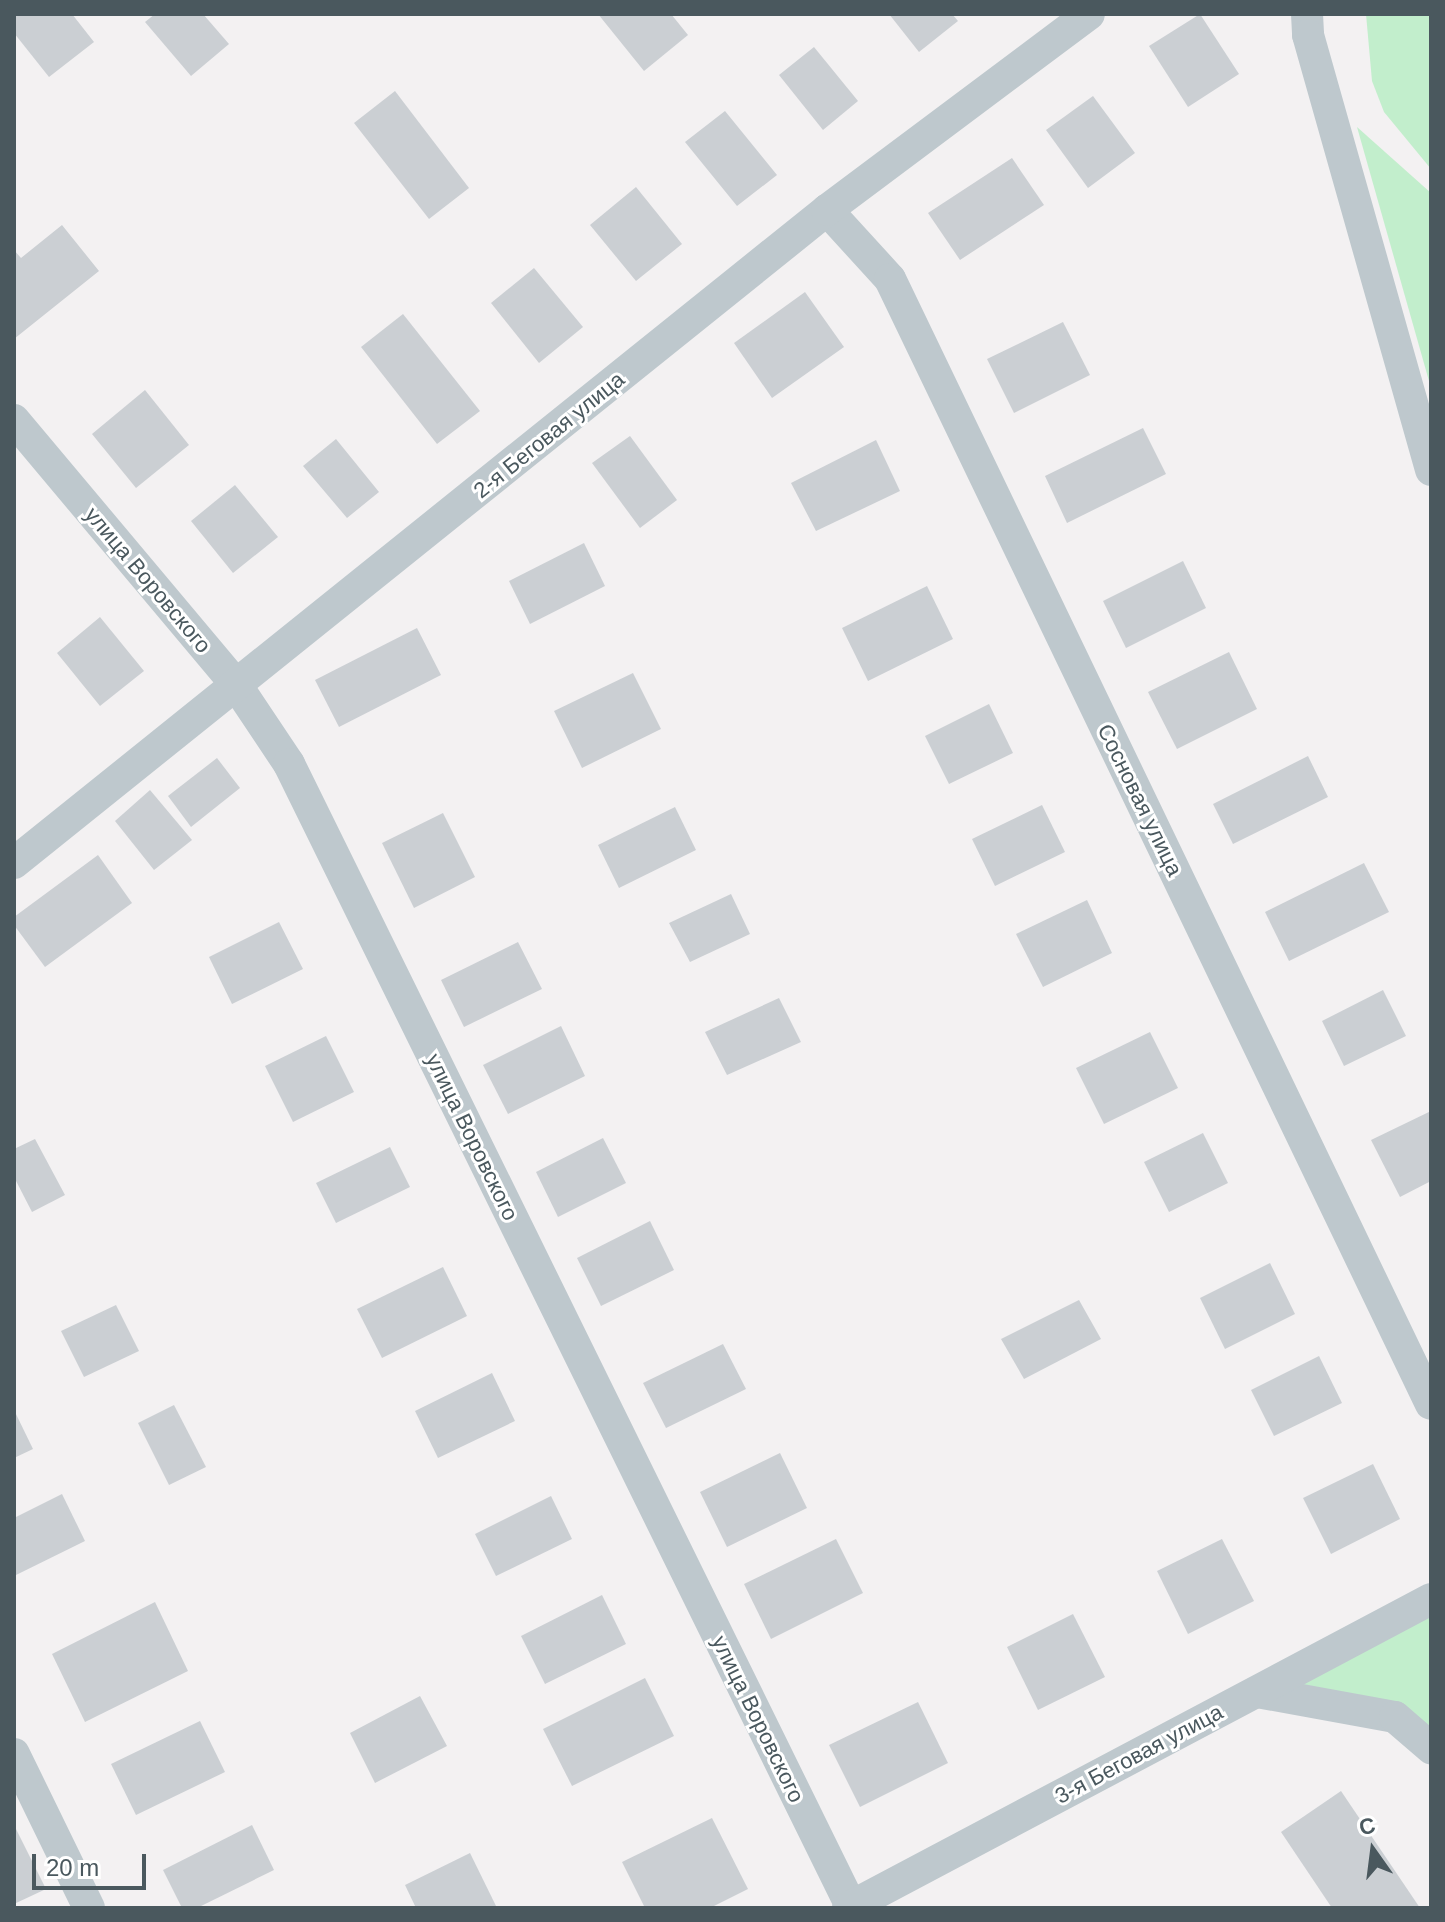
<!DOCTYPE html>
<meta charset="utf-8">
<style>
body{margin:0}
#map{position:relative;width:1445px;height:1922px;overflow:hidden;background:#f3f1f2;font-family:Arial,sans-serif}
div>[style]{position:absolute}
[style*='--x']{left:calc(var(--x)*1px);top:calc(var(--y)*1px);width:calc(var(--w)*1px);rotate:calc(var(--a)*1deg)}
.green>*{inset:0;background:#c2eecc}
.building>*{inset:0;background:#cbcfd3}
.minor>*{height:32px;margin:-16px;padding:0 16px;transform-origin:16px;border-radius:16px;background:#bec8cd}
span{translate:-50% -50%;white-space:nowrap;text-align:center;line-height:1.15;-webkit-text-stroke:6px #fff;paint-order:stroke}
.street-label{font-size:22px;color:#4a585e}
.frame{position:absolute;inset:0;border:16px solid #4a585e;pointer-events:none}
.north{position:absolute;left:1333px;top:1810px;width:80px;height:80px;-webkit-text-stroke:6px #fff;paint-order:stroke;rotate:346deg;font-size:22px;font-weight:700;line-height:32px;text-align:center;color:#4a585e}
.north::after{content:'';display:block;margin:auto;width:28px;height:36px;background:#4a585e;clip-path:polygon(50% 0,100% 100%,50% 72%,0 100%)}
.scale{position:absolute;left:32px;top:1854px;width:114px;height:36px;box-sizing:border-box;border:4px solid #4a585e;border-top:0;padding-left:10px;font-size:24px;line-height:28px;white-space:nowrap;color:#4a585e;-webkit-text-stroke:6px #fff;paint-order:stroke}
</style>
<div id="map">
<div class="green">
<div style="clip-path:polygon(1366px 14px,1431px 14px,1431px 169px,1384px 112px,1372px 81px)"></div>
<div style="clip-path:polygon(1357px 127px,1431px 193px,1431px 388px)"></div>
<div style="clip-path:polygon(1431px 1599px,1431px 1748px,1395px 1717px,1257px 1692px)"></div>
</div>
<div class="building">
<div style="clip-path:polygon(14px 14px,72px 14px,94px 42px,49px 77px,14px 33px)"></div>
<div style="clip-path:polygon(155px 14px,203px 14px,229px 44px,191px 76px,145px 22px)"></div>
<div style="clip-path:polygon(598px 14px,671px 14px,688px 35px,644px 71px)"></div>
<div style="clip-path:polygon(889px 14px,952px 14px,958px 21px,919px 52px)"></div>
<div style="clip-path:polygon(1200px 14px,1239px 74px,1188px 107px,1149px 46px)"></div>
<div style="clip-path:polygon(814px 47px,858px 101px,823px 130px,779px 75px)"></div>
<div style="clip-path:polygon(395px 91px,469px 188px,429px 219px,354px 123px)"></div>
<div style="clip-path:polygon(1093px 96px,1135px 153px,1088px 188px,1046px 130px)"></div>
<div style="clip-path:polygon(725px 111px,777px 175px,737px 206px,685px 142px)"></div>
<div style="clip-path:polygon(1012px 158px,1044px 205px,960px 260px,928px 213px)"></div>
<div style="clip-path:polygon(636px 187px,682px 244px,636px 281px,590px 225px)"></div>
<div style="clip-path:polygon(62px 225px,99px 271px,14px 339px,14px 250px,21px 258px)"></div>
<div style="clip-path:polygon(534px 268px,583px 327px,539px 363px,491px 303px)"></div>
<div style="clip-path:polygon(805px 292px,844px 347px,772px 398px,734px 343px)"></div>
<div style="clip-path:polygon(403px 314px,480px 411px,437px 444px,361px 347px)"></div>
<div style="clip-path:polygon(1063px 322px,1090px 375px,1014px 413px,987px 359px)"></div>
<div style="clip-path:polygon(145px 390px,189px 445px,136px 488px,92px 434px)"></div>
<div style="clip-path:polygon(1143px 428px,1166px 474px,1067px 523px,1045px 476px)"></div>
<div style="clip-path:polygon(630px 436px,677px 500px,640px 528px,592px 463px)"></div>
<div style="clip-path:polygon(336px 439px,379px 492px,347px 518px,303px 466px)"></div>
<div style="clip-path:polygon(876px 440px,900px 491px,816px 531px,791px 483px)"></div>
<div style="clip-path:polygon(235px 485px,278px 537px,233px 573px,191px 521px)"></div>
<div style="clip-path:polygon(584px 543px,605px 586px,530px 624px,509px 581px)"></div>
<div style="clip-path:polygon(1183px 561px,1206px 608px,1126px 648px,1103px 601px)"></div>
<div style="clip-path:polygon(927px 586px,953px 639px,868px 681px,842px 628px)"></div>
<div style="clip-path:polygon(100px 617px,144px 671px,100px 706px,57px 653px)"></div>
<div style="clip-path:polygon(417px 628px,441px 675px,339px 727px,315px 680px)"></div>
<div style="clip-path:polygon(1229px 652px,1257px 709px,1177px 749px,1148px 692px)"></div>
<div style="clip-path:polygon(633px 673px,661px 729px,582px 768px,554px 711px)"></div>
<div style="clip-path:polygon(989px 704px,1013px 753px,949px 784px,925px 736px)"></div>
<div style="clip-path:polygon(1308px 756px,1328px 797px,1233px 844px,1213px 804px)"></div>
<div style="clip-path:polygon(217px 758px,240px 788px,191px 827px,168px 796px)"></div>
<div style="clip-path:polygon(150px 790px,192px 840px,154px 870px,115px 821px)"></div>
<div style="clip-path:polygon(1042px 805px,1065px 852px,995px 886px,972px 839px)"></div>
<div style="clip-path:polygon(675px 807px,696px 850px,619px 888px,598px 845px)"></div>
<div style="clip-path:polygon(443px 813px,475px 877px,414px 908px,382px 843px)"></div>
<div style="clip-path:polygon(98px 855px,132px 903px,45px 967px,14px 925px,14px 917px)"></div>
<div style="clip-path:polygon(1364px 863px,1389px 912px,1289px 961px,1265px 912px)"></div>
<div style="clip-path:polygon(731px 894px,750px 934px,690px 962px,669px 923px)"></div>
<div style="clip-path:polygon(1087px 900px,1112px 953px,1043px 987px,1016px 934px)"></div>
<div style="clip-path:polygon(279px 922px,303px 969px,232px 1004px,209px 957px)"></div>
<div style="clip-path:polygon(518px 942px,542px 989px,464px 1027px,441px 980px)"></div>
<div style="clip-path:polygon(1383px 990px,1406px 1036px,1344px 1066px,1322px 1021px)"></div>
<div style="clip-path:polygon(779px 998px,801px 1042px,727px 1075px,705px 1032px)"></div>
<div style="clip-path:polygon(561px 1026px,585px 1076px,508px 1114px,483px 1065px)"></div>
<div style="clip-path:polygon(1150px 1032px,1178px 1088px,1104px 1124px,1076px 1068px)"></div>
<div style="clip-path:polygon(326px 1036px,354px 1092px,293px 1122px,265px 1066px)"></div>
<div style="clip-path:polygon(1431px 1111px,1431px 1181px,1400px 1197px,1371px 1140px)"></div>
<div style="clip-path:polygon(1203px 1133px,1228px 1183px,1169px 1212px,1144px 1162px)"></div>
<div style="clip-path:polygon(603px 1138px,626px 1183px,558px 1217px,536px 1172px)"></div>
<div style="clip-path:polygon(35px 1139px,65px 1195px,32px 1212px,14px 1177px,14px 1149px)"></div>
<div style="clip-path:polygon(390px 1147px,410px 1187px,336px 1223px,316px 1183px)"></div>
<div style="clip-path:polygon(650px 1221px,674px 1270px,601px 1306px,577px 1258px)"></div>
<div style="clip-path:polygon(1270px 1263px,1295px 1314px,1225px 1349px,1200px 1298px)"></div>
<div style="clip-path:polygon(443px 1267px,467px 1316px,382px 1358px,357px 1309px)"></div>
<div style="clip-path:polygon(1079px 1300px,1101px 1339px,1024px 1379px,1001px 1339px)"></div>
<div style="clip-path:polygon(116px 1305px,139px 1351px,84px 1377px,61px 1331px)"></div>
<div style="clip-path:polygon(723px 1344px,746px 1389px,666px 1428px,643px 1383px)"></div>
<div style="clip-path:polygon(1319px 1356px,1342px 1403px,1274px 1436px,1251px 1390px)"></div>
<div style="clip-path:polygon(492px 1373px,515px 1421px,438px 1458px,415px 1411px)"></div>
<div style="clip-path:polygon(174px 1405px,206px 1467px,169px 1485px,138px 1423px)"></div>
<div style="clip-path:polygon(14px 1410px,33px 1449px,14px 1458px)"></div>
<div style="clip-path:polygon(780px 1453px,807px 1508px,727px 1547px,700px 1492px)"></div>
<div style="clip-path:polygon(1373px 1464px,1400px 1519px,1331px 1554px,1303px 1498px)"></div>
<div style="clip-path:polygon(62px 1494px,85px 1541px,14px 1576px,14px 1518px)"></div>
<div style="clip-path:polygon(551px 1496px,572px 1539px,496px 1576px,475px 1534px)"></div>
<div style="clip-path:polygon(836px 1539px,863px 1593px,771px 1639px,744px 1584px)"></div>
<div style="clip-path:polygon(1222px 1539px,1254px 1601px,1188px 1634px,1157px 1571px)"></div>
<div style="clip-path:polygon(602px 1595px,626px 1644px,545px 1684px,521px 1636px)"></div>
<div style="clip-path:polygon(155px 1602px,188px 1671px,85px 1722px,52px 1654px)"></div>
<div style="clip-path:polygon(1073px 1614px,1105px 1677px,1038px 1710px,1007px 1647px)"></div>
<div style="clip-path:polygon(645px 1678px,674px 1736px,572px 1786px,543px 1729px)"></div>
<div style="clip-path:polygon(420px 1696px,447px 1746px,375px 1783px,350px 1733px)"></div>
<div style="clip-path:polygon(918px 1702px,948px 1763px,860px 1807px,829px 1745px)"></div>
<div style="clip-path:polygon(200px 1721px,225px 1772px,136px 1815px,111px 1764px)"></div>
<div style="clip-path:polygon(1341px 1791px,1420px 1908px,1332px 1908px,1281px 1832px)"></div>
<div style="clip-path:polygon(712px 1818px,748px 1889px,710px 1908px,645px 1908px,622px 1862px)"></div>
<div style="clip-path:polygon(14px 1825px,46px 1889px,14px 1904px)"></div>
<div style="clip-path:polygon(252px 1825px,274px 1870px,197px 1908px,182px 1908px,163px 1870px)"></div>
<div style="clip-path:polygon(470px 1853px,497px 1908px,416px 1908px,405px 1885px)"></div>
</div>
<div class="minor">
<div style="--x:1307;--y:14;--w:21;--a:87"></div>
<div style="--x:1308;--y:35;--w:452;--a:74.2"></div>
<div style="--x:827;--y:210;--w:93;--a:47.6"></div>
<div style="--x:890;--y:279;--w:1248;--a:64.32"></div>
<div style="--x:14;--y:420;--w:347;--a:50"></div>
<div style="--x:237;--y:686;--w:94;--a:56.3"></div>
<div style="--x:289;--y:764;--w:1273;--a:63.8"></div>
<div style="--x:14;--y:863;--w:1043;--a:-38.77"></div>
<div style="--x:827;--y:210;--w:327;--a:-36.8"></div>
<div style="--x:1257;--y:1692;--w:140;--a:10.3"></div>
<div style="--x:1395;--y:1717;--w:48;--a:40.7"></div>
<div style="--x:14;--y:1754;--w:171;--a:64"></div>
<div style="--x:848;--y:1908;--w:660;--a:-27.92"></div>
</div>
<div class="street-label">
<span style="left:549px;top:435px;rotate:-39deg">2-я Беговая улица</span>
<span style="left:148px;top:580px;rotate:50deg">улица Воровского</span>
<span style="left:1140px;top:800px;rotate:64deg">Сосновая улица</span>
<span style="left:472px;top:1137px;rotate:64deg">улица Воровского</span>
<span style="left:758px;top:1719px;rotate:64deg">улица Воровского</span>
<span style="left:1139px;top:1754px;rotate:-28deg">3-я Беговая улица</span>
</div>
<div class="frame"></div>
<div class="north">С</div>
<div class="scale">20 m</div>
</div>
